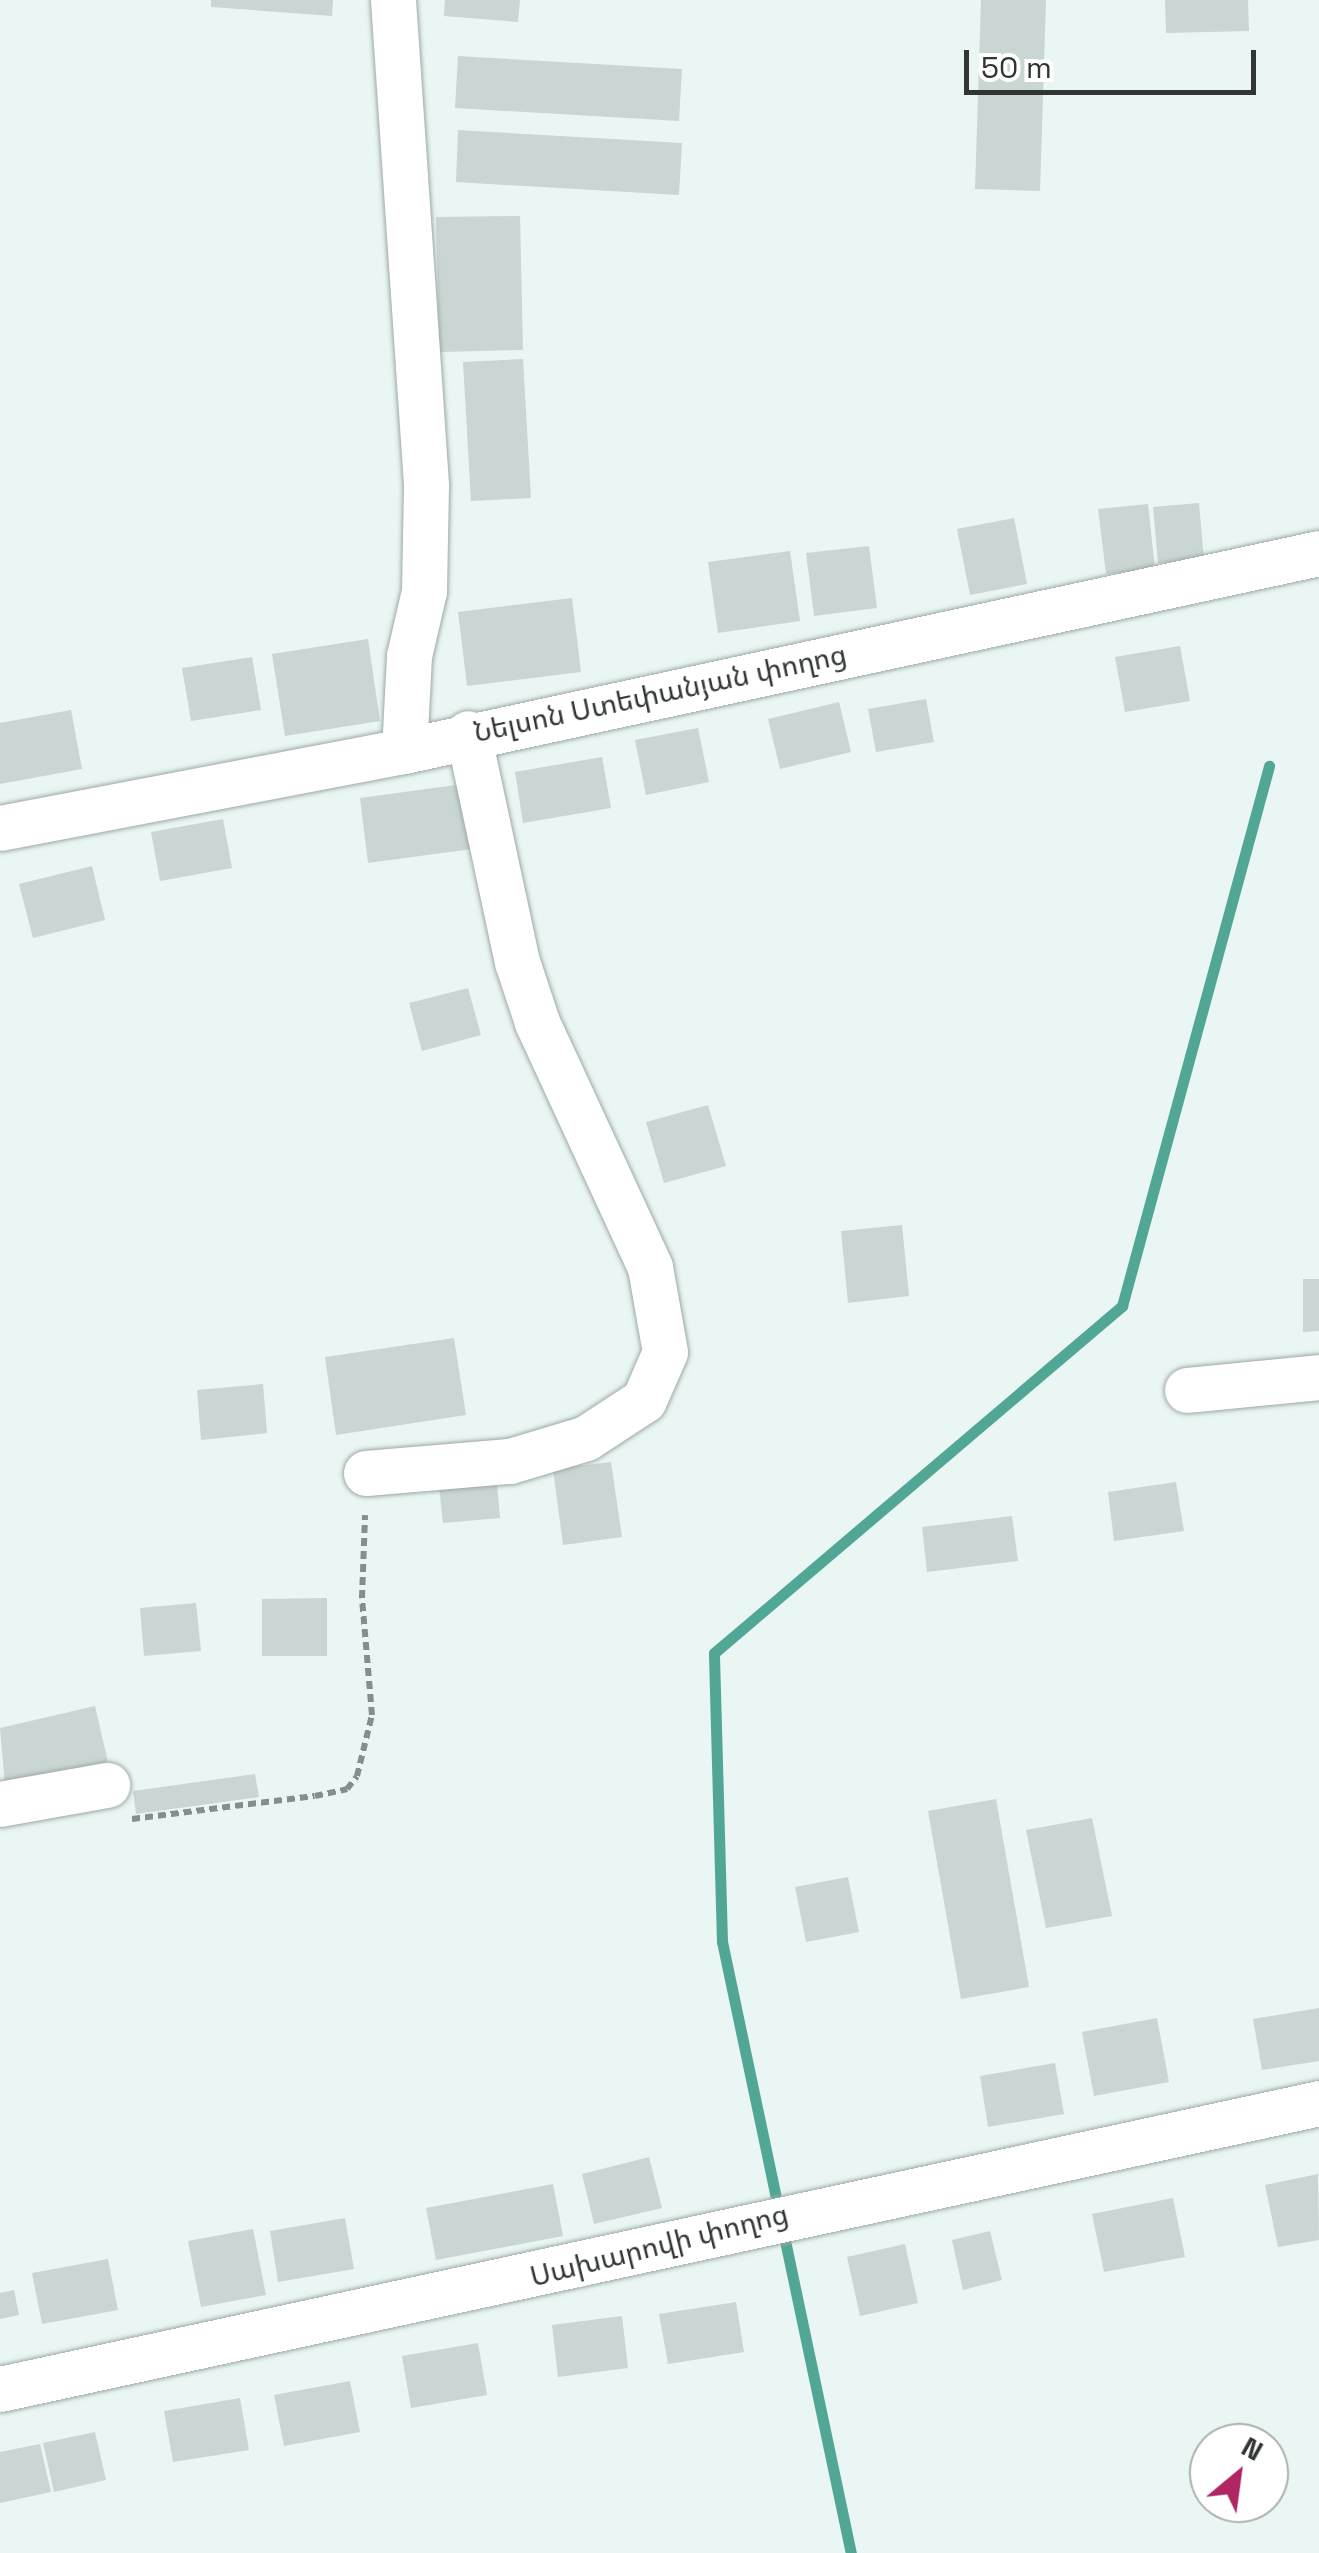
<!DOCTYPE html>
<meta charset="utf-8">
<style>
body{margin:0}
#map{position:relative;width:1319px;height:2553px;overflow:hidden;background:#e9f6f3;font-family:"Space Grotesk","Noto Sans Armenian",sans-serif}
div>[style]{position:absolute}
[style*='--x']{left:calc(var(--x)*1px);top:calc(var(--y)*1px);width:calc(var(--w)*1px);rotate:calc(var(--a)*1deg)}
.stream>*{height:11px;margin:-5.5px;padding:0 5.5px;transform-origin:5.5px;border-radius:5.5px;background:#52a696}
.building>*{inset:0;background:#cad6d3}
.path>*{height:6px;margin-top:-3px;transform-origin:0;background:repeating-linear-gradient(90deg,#858e8c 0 8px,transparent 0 13px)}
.roads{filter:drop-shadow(0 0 2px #9da9a6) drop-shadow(0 0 2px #9da9a6)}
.minor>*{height:45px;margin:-22.5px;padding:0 22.5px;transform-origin:22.5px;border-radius:22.5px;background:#fff}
span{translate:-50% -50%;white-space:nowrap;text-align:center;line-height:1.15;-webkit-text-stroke:9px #fff;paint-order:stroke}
.street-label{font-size:28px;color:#313635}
.north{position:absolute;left:1189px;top:2423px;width:100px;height:100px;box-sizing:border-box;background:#fff;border:2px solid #adafae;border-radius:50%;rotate:29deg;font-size:28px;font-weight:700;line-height:40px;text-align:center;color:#313635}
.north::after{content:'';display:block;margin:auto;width:35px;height:45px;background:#b02562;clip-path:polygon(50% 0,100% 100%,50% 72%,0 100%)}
.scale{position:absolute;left:964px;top:50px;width:292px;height:45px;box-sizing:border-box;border:5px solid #313635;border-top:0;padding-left:12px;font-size:30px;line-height:35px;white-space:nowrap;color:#313635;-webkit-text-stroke:8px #fff;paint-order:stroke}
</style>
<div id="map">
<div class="stream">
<div style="--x:779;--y:2212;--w:276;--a:-101.9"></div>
<div style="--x:722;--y:1942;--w:289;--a:-91.6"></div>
<div style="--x:714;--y:1653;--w:536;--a:-40.38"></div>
<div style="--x:1122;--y:1306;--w:560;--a:-74.77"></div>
<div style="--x:783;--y:2231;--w:329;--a:78.1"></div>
</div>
<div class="building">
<div style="clip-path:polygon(211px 0,333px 0,332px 16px,211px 7px)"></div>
<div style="clip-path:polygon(445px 0,520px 0,518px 22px,444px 16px)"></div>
<div style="clip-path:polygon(981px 0,1046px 0,1040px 191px,975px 189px)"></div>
<div style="clip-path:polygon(1165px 0,1248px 0,1249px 31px,1166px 33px)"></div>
<div style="clip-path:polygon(458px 56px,682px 69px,679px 121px,455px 108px)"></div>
<div style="clip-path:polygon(458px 130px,682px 143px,679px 195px,456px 182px)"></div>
<div style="clip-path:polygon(520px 216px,523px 350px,439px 352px,436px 217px)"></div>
<div style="clip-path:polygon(523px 359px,531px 498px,471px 501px,463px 362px)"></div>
<div style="clip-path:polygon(1199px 503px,1204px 560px,1158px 563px,1153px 507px)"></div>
<div style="clip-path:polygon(1148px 504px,1155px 569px,1106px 574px,1098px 509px)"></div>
<div style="clip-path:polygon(1014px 518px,1027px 584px,970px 595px,957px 529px)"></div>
<div style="clip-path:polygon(869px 546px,877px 608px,814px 616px,806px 553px)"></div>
<div style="clip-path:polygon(790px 551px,800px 621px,718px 633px,708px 562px)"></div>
<div style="clip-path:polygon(572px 598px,581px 672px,467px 686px,458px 612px)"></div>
<div style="clip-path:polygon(368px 639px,380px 721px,285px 736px,272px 654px)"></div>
<div style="clip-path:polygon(1180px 646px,1190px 701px,1125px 712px,1115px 657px)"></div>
<div style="clip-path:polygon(252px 657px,261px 710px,191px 721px,182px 668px)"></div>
<div style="clip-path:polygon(926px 699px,934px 742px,876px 752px,868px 709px)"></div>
<div style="clip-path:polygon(839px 702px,851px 752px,780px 769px,768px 719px)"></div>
<div style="clip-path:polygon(71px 710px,82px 769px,0 784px,0 723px)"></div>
<div style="clip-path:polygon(698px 728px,709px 782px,646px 795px,635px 740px)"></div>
<div style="clip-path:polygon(602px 757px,611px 808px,523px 823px,515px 772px)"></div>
<div style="clip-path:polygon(463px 784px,472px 849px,368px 863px,360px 798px)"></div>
<div style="clip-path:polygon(223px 819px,232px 868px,160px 881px,151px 832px)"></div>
<div style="clip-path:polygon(92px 866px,105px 920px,33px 938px,19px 884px)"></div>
<div style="clip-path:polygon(468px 988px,481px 1035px,422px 1051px,409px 1003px)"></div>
<div style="clip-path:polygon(708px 1105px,726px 1166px,664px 1183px,646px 1122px)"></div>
<div style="clip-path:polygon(902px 1225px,909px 1296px,848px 1303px,841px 1231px)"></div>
<div style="clip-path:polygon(1303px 1279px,1319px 1279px,1319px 1331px,1303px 1332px)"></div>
<div style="clip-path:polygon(454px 1338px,466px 1415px,336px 1435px,325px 1357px)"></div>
<div style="clip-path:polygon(263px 1384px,267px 1433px,201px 1440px,197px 1390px)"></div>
<div style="clip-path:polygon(611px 1462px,622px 1537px,563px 1545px,553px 1469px)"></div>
<div style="clip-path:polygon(497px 1482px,500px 1518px,443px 1523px,439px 1487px)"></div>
<div style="clip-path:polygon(1176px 1482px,1184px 1531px,1114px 1541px,1108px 1492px)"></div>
<div style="clip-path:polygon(1012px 1516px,1018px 1561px,927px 1572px,922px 1527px)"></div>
<div style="clip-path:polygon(327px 1598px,327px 1656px,262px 1656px,262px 1599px)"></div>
<div style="clip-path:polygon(196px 1603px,201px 1651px,144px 1656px,140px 1608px)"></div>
<div style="clip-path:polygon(95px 1706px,108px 1762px,5px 1786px,0 1728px)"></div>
<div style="clip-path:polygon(255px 1774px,259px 1797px,136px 1814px,133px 1791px)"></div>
<div style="clip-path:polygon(996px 1799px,1029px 1987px,961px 1999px,928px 1811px)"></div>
<div style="clip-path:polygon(1092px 1818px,1112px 1916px,1046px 1928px,1026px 1830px)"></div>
<div style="clip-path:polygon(848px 1877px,859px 1932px,806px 1942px,795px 1887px)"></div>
<div style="clip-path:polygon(1319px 2008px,1319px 2061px,1262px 2070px,1253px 2019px)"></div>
<div style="clip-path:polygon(1157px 2018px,1169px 2082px,1094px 2096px,1082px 2032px)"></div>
<div style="clip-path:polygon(1055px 2063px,1064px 2114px,988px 2127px,980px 2076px)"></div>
<div style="clip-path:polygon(649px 2157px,662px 2208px,594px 2224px,582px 2174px)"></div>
<div style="clip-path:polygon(1318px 2174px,1319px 2240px,1278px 2247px,1265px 2185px)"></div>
<div style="clip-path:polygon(553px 2184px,563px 2236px,436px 2260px,426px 2208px)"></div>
<div style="clip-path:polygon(1173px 2198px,1185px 2257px,1104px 2272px,1092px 2214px)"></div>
<div style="clip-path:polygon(345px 2218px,354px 2269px,278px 2282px,270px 2231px)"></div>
<div style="clip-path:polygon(253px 2229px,266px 2295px,201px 2307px,188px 2241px)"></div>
<div style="clip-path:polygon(990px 2231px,1002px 2280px,963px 2290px,952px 2240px)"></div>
<div style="clip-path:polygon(905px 2244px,918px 2303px,860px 2316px,847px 2257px)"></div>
<div style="clip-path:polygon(108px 2259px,118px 2310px,42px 2324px,32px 2273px)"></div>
<div style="clip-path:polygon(14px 2290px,19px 2315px,0 2319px,0 2293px)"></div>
<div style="clip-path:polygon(736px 2302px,744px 2352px,668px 2364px,659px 2314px)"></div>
<div style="clip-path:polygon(622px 2316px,628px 2368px,558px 2377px,552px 2325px)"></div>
<div style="clip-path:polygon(478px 2343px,487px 2395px,411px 2408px,402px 2356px)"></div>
<div style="clip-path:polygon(350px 2381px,360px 2432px,284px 2446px,274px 2395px)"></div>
<div style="clip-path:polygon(240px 2398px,249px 2450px,173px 2462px,164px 2411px)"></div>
<div style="clip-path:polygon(95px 2432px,106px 2480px,54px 2492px,43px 2443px)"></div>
<div style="clip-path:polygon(40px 2444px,51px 2492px,0 2503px,0 2452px)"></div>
</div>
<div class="path">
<div style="--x:132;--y:1819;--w:184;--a:-7.2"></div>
<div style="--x:315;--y:1796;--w:33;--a:-12"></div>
<div style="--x:347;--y:1789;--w:16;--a:-52"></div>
<div style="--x:357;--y:1776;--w:63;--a:-76.2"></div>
<div style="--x:372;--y:1715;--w:117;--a:-94.9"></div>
<div style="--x:362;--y:1598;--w:83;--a:-87.9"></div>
</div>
<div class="roads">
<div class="minor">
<div style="--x:393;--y:0;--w:487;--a:86.1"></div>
<div style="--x:426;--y:486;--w:105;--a:91.1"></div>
<div style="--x:424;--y:591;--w:67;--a:103"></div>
<div style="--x:409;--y:656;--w:95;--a:93"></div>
<div style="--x:0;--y:828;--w:411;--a:-10.8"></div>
<div style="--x:404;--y:751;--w:936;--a:-12.21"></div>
<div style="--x:1187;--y:1390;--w:133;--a:-5.6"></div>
<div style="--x:366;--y:1473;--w:144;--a:-4.8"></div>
<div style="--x:510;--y:1461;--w:79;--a:-16.8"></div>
<div style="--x:586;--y:1438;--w:69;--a:-33.2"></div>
<div style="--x:644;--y:1400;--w:52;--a:-66.4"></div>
<div style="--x:665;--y:1352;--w:86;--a:-100"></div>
<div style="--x:650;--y:1267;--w:270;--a:-114.8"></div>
<div style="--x:537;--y:1022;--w:63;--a:-108.4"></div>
<div style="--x:517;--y:962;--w:234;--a:-102.1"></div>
<div style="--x:0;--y:1804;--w:109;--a:-10.1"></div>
<div style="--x:0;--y:2389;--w:1350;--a:-12.23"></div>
</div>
</div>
<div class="street-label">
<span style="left:660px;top:693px;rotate:-12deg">Նելսոն Ստեփանյան փողոց</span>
<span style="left:659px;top:2245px;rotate:-14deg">Սախարովի փողոց</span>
</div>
<div class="north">N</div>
<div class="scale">50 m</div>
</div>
